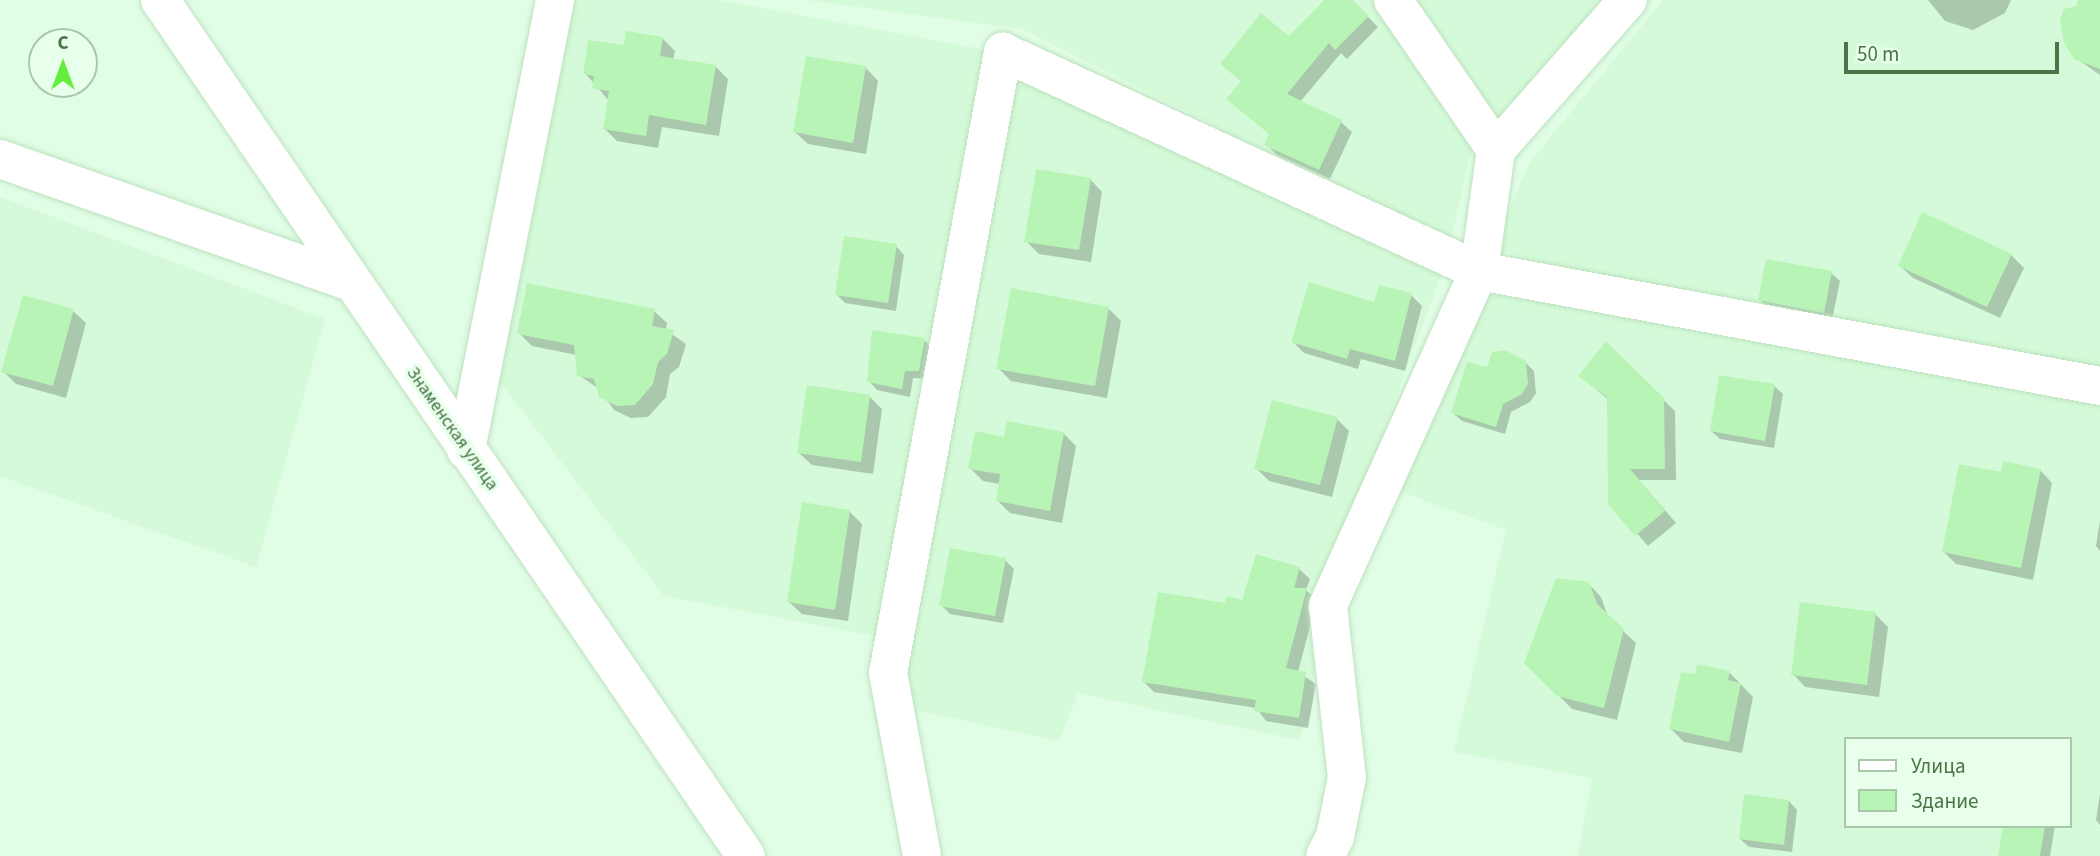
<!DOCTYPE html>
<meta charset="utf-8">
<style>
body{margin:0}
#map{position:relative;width:2100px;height:856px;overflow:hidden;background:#e0fde5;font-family:"Source Sans 3",sans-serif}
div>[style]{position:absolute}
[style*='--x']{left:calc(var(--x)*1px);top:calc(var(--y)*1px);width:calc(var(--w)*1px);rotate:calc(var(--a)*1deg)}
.residential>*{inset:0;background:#d5fad9}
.shadow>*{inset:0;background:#0003}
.building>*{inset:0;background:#b9f4b7}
.roads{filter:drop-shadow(0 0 2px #bce1be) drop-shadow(0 0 2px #bce1be)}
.minor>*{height:38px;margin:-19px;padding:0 19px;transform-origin:19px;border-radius:19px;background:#fff}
span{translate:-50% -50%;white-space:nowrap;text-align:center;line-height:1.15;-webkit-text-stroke:7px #e8ffec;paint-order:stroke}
.street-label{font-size:18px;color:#4a7547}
.legend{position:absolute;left:1844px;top:737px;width:228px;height:91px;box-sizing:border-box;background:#e8ffec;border:2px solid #a9c8aa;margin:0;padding:9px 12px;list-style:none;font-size:21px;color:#4a7547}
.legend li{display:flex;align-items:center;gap:14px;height:35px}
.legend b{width:35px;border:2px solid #a9c8aa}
.north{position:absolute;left:28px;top:28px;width:70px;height:70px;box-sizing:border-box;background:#e8ffec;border:2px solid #a9c8aa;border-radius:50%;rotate:0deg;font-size:19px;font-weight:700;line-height:28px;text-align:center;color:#4a7547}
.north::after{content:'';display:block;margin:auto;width:24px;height:32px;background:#65ed40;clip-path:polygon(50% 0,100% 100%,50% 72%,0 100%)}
.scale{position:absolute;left:1844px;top:42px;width:215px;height:32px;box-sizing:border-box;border:4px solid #4a7547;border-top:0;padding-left:9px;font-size:21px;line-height:24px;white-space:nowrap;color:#4a7547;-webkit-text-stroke:5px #e8ffec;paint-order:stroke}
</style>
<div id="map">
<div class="residential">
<div style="clip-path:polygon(555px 0,719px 0,992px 51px,876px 636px,664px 596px,484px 361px)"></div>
<div style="clip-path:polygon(806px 0,1373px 0,1473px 145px,1450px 244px,1022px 29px)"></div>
<div style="clip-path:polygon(1410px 0,1614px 0,1501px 125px)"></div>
<div style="clip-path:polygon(1663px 0,2100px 0,2100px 374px,1651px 295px,1492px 248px,1530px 162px)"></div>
<div style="clip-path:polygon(1009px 83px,1057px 89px,1442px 272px,1319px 610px,1311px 711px,1298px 740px,1078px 693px,1059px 741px,910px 709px,903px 643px)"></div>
<div style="clip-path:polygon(0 197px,325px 319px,256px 567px,0 476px)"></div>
<div style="clip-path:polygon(evenodd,1483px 281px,2100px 396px,2100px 856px,1578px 856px,1592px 778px,1454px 752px,1506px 530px,1396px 490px,1483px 281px,1846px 739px,2070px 739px,2070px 826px,1846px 826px,1846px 739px)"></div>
</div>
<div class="shadow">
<div style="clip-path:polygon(1327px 0,1351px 0,1378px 27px,1347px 59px,1341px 53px,1300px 102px,1341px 122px,1352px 132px,1330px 179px,1277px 155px,1266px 144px,1271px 135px,1242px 82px,1222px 64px,1289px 38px)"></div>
<div style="clip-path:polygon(1928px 0,2011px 0,2005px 13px,1973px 30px,1945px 21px)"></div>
<div style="clip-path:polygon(2080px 0,2100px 0,2100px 75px,2076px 58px)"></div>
<div style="clip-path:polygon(662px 38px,675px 51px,673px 60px,715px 66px,728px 79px,719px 136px,662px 127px,658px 148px,617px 141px,604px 128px,609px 101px,585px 73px,625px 47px)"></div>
<div style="clip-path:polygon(866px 68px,878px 81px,866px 154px,808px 144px,795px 132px)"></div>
<div style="clip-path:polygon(1090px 179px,1102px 192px,1091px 262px,1039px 254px,1026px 241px)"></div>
<div style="clip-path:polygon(896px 246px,904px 255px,896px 311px,845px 303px,837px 295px)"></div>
<div style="clip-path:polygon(2011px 255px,2024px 268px,2000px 318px,1913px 278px,1900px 266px)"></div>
<div style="clip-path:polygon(1831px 273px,1840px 281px,1832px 320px,1769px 308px,1760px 300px)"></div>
<div style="clip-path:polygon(1411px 295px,1422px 306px,1405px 371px,1361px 359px,1358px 369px,1304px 353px,1293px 342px,1376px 304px)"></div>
<div style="clip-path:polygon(1108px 308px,1121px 321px,1107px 398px,1011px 381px,998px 368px)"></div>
<div style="clip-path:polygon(73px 311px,86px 323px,66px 398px,16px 384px,3px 371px)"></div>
<div style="clip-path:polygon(654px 311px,667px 323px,666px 330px,686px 344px,679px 367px,670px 374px,666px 397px,648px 417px,631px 418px,614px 410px,599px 389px,579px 375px,577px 355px,532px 346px,519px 333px)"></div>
<div style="clip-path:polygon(924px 340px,933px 348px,927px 379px,913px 378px,910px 397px,877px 390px,869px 381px)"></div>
<div style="clip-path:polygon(1606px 344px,1675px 411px,1676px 480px,1639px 480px,1676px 523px,1648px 546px,1610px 503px,1609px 400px,1580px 376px)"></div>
<div style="clip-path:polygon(1525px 362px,1534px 371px,1536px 393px,1530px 402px,1511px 412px,1505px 434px,1462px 421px,1453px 413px,1488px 369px)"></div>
<div style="clip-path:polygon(1774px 386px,1783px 394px,1774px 448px,1720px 439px,1711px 431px)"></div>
<div style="clip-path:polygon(869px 396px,882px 409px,873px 474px,812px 465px,799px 453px)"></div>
<div style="clip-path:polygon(1337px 419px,1349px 431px,1332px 497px,1269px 481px,1256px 468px)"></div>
<div style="clip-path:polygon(1063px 433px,1076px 446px,1062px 523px,1010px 513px,997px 500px,1000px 484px,983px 481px,970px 468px,1006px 439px)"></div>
<div style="clip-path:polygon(2040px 470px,2052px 483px,2033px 580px,1956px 564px,1944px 552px,2002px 474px)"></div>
<div style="clip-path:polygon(849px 511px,862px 524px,848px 621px,802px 614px,789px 602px)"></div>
<div style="clip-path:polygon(2100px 520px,2100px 551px,2096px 546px)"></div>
<div style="clip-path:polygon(1005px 560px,1014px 569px,1003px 623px,950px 614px,941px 605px)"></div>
<div style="clip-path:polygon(1299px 569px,1310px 579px,1306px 590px,1317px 600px,1298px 672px,1316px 684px,1308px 728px,1266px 721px,1256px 708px,1154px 692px,1144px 682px,1227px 605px,1243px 603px)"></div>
<div style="clip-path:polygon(1588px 583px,1601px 597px,1608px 617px,1636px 643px,1617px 720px,1572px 709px,1526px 663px)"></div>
<div style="clip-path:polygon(1875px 614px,1888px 627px,1879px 697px,1805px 687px,1793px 674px)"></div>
<div style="clip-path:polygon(1729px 672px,1753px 697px,1742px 753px,1684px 742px,1671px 729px)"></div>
<div style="clip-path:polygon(2100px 793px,2100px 825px,2096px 820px)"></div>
<div style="clip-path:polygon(1789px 801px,1797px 810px,1792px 852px,1749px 847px,1740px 839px)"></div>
<div style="clip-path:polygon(2005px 826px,2055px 826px,2050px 856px,2000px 856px)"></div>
</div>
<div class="building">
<div style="clip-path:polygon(1324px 0,1353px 0,1369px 16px,1335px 50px,1329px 43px,1287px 94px,1342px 120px,1319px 170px,1264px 145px,1269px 134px,1226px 99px,1241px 81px,1220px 64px,1261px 13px,1289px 36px)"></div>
<div style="clip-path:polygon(2078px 0,2100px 0,2100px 69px,2074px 59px,2064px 43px,2060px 19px,2064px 9px,2076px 6px)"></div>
<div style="clip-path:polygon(626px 31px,663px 37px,660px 56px,716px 65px,706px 125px,649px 115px,646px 136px,603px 129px,609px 91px,592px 88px,594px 76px,583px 74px,588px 40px,624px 45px)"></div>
<div style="clip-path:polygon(806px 56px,866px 66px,853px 143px,793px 132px)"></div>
<div style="clip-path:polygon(1036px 169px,1091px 178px,1079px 250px,1024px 242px)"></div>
<div style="clip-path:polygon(1922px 212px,2012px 254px,1987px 307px,1898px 266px)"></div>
<div style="clip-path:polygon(844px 236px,897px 244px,888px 303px,835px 295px)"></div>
<div style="clip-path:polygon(1766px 259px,1832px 271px,1824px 313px,1758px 300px)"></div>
<div style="clip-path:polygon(1309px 282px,1374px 302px,1379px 285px,1412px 293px,1395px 361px,1350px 349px,1347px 359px,1291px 342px)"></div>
<div style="clip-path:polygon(527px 283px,655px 309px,652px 326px,674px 330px,667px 354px,658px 362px,653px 384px,635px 405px,617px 406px,599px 397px,594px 379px,577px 376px,574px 345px,517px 334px)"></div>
<div style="clip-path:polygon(1011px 288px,1109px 307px,1095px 386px,996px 369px)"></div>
<div style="clip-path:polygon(23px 295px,74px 309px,53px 386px,1px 372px)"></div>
<div style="clip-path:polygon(872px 330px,925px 338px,919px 371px,905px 371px,902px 389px,867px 382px)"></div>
<div style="clip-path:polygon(1606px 341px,1664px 398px,1665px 469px,1630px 469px,1665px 511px,1635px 536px,1608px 504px,1607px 397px,1578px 376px)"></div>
<div style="clip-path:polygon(1505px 350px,1526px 361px,1528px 384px,1522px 394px,1503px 404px,1496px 427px,1451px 413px,1467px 362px,1487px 367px,1492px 352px)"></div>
<div style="clip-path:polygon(1719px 375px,1775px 384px,1765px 441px,1710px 431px)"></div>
<div style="clip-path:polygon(807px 385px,870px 395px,861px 462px,797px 453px)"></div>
<div style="clip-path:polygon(1272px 400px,1338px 417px,1320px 485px,1254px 469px)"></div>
<div style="clip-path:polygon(1007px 421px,1064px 432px,1050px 511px,996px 501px,1000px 474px,968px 469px,975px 431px,1004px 437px)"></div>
<div style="clip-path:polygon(2003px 461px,2041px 469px,2021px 568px,1942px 552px,1959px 464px,2001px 472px)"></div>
<div style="clip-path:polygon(802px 502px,850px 510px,835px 610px,787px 602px)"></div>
<div style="clip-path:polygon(950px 548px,1006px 558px,995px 616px,939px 606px)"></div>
<div style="clip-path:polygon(1256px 554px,1300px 567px,1294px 588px,1307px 588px,1286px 668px,1306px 672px,1299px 718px,1254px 711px,1256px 700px,1142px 682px,1158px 592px,1225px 603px,1227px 596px,1242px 600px)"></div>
<div style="clip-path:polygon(1556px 578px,1589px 582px,1597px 604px,1624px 629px,1604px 708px,1557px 696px,1524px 663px)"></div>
<div style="clip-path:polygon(1800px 602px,1876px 612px,1867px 685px,1791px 675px)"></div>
<div style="clip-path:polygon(1697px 664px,1730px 671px,1728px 680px,1741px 683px,1729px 742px,1669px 729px,1681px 672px,1695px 674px)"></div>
<div style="clip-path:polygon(1744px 794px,1789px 800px,1784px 845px,1739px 839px)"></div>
<div style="clip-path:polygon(2003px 826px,2045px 826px,2040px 856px,1998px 856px)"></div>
</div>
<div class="roads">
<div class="minor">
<div style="--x:160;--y:0;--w:1037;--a:55.61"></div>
<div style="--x:1393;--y:0;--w:182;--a:55.5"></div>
<div style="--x:1496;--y:150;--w:122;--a:98"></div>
<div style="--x:1479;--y:271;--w:632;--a:10.49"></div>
<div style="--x:1496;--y:150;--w:200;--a:-48.7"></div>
<div style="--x:0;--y:159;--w:372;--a:19.3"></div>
<div style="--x:466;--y:450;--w:459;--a:-78.8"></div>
<div style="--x:922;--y:856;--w:186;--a:-100.5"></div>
<div style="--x:888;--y:673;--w:632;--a:-79.51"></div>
<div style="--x:1003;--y:52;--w:524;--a:24.71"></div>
<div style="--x:1479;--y:271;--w:367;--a:114.3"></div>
<div style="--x:1328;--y:606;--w:172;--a:83.7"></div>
<div style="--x:1347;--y:777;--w:61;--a:101.3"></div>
<div style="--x:1335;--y:837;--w:21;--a:118"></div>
</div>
</div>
<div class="street-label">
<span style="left:452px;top:429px;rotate:55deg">Знаменская улица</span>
</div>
<ul class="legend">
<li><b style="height:9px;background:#fff"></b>Улица</li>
<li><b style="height:19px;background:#b9f4b7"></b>Здание</li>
</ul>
<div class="north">С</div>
<div class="scale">50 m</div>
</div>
